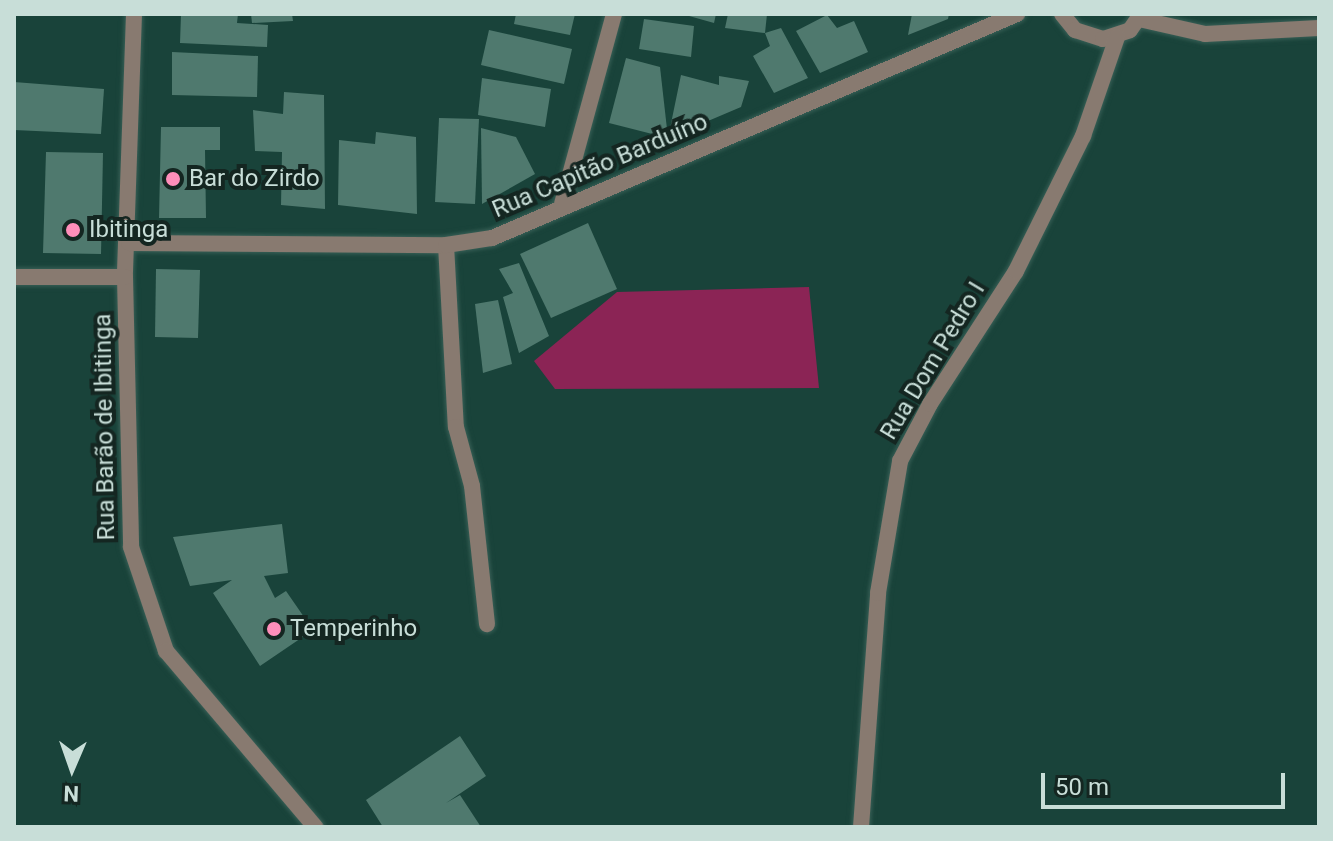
<!DOCTYPE html>
<meta charset="utf-8">
<style>
body{margin:0}
#map{position:relative;width:1333px;height:841px;overflow:hidden;background:#19433a;font-family:Roboto,sans-serif}
div>[style]{position:absolute}
[style*='--x']{left:calc(var(--x)*1px);top:calc(var(--y)*1px);width:calc(var(--w)*1px);rotate:calc(var(--a)*1deg)}
.green>*{inset:0;background:#8b2455}
.building>*{inset:0;background:#4f796e}
.roads{filter:drop-shadow(0 0 2px #385f56) drop-shadow(0 0 2px #385f56)}
.minor>*{height:16px;margin:-8px;padding:0 8px;transform-origin:8px;border-radius:8px;background:#887a70}
.tertiary>*{height:16px;margin:-8px;padding:0 8px;transform-origin:8px;border-radius:8px;background:#887a70}
.dots>*{width:22px;height:22px;translate:-50% -50%;box-sizing:border-box;border:4px solid #142621;border-radius:50%}
span{translate:-50% -50%;white-space:nowrap;text-align:center;line-height:1.15;-webkit-text-stroke:8px #142621;paint-order:stroke}
.street-label{font-size:24px;color:#c8ded8}
.poi-label{font-size:24px;color:#c8ded8}
.left{translate:0 -50%;text-align:left}
.frame{position:absolute;inset:0;border:16px solid #c8ded8;pointer-events:none}
.north{position:absolute;left:32px;top:729px;width:80px;height:80px;-webkit-text-stroke:6px #142621;paint-order:stroke;rotate:182deg;font-size:22px;font-weight:700;line-height:32px;text-align:center;color:#c8ded8}
.north::after{content:'';display:block;margin:auto;width:28px;height:36px;background:#c8ded8;clip-path:polygon(50% 0,100% 100%,50% 72%,0 100%)}
.scale{position:absolute;left:1041px;top:773px;width:244px;height:36px;box-sizing:border-box;border:4px solid #c8ded8;border-top:0;padding-left:10px;font-size:24px;line-height:28px;white-space:nowrap;color:#c8ded8;-webkit-text-stroke:6px #142621;paint-order:stroke}
</style>
<div id="map">
<div class="green">
<div style="clip-path:polygon(809px 287px,819px 388px,555px 389px,534px 361px,617px 292px)"></div>
</div>
<div class="building">
<div style="clip-path:polygon(181px 14px,238px 14px,237px 23px,268px 25px,267px 47px,180px 43px)"></div>
<div style="clip-path:polygon(251px 14px,292px 14px,293px 21px,252px 23px)"></div>
<div style="clip-path:polygon(516px 14px,575px 14px,570px 35px,514px 24px)"></div>
<div style="clip-path:polygon(682px 14px,716px 14px,714px 23px)"></div>
<div style="clip-path:polygon(728px 14px,767px 14px,765px 33px,725px 28px)"></div>
<div style="clip-path:polygon(912px 14px,949px 14px,948px 19px,908px 35px)"></div>
<div style="clip-path:polygon(827px 15px,837px 28px,854px 21px,868px 52px,820px 73px,796px 31px)"></div>
<div style="clip-path:polygon(644px 19px,694px 26px,691px 57px,639px 49px)"></div>
<div style="clip-path:polygon(781px 28px,808px 78px,774px 93px,753px 56px,770px 46px,765px 33px)"></div>
<div style="clip-path:polygon(489px 30px,572px 49px,564px 84px,481px 65px)"></div>
<div style="clip-path:polygon(172px 52px,258px 56px,257px 97px,172px 95px)"></div>
<div style="clip-path:polygon(626px 58px,660px 67px,668px 138px,609px 123px)"></div>
<div style="clip-path:polygon(681px 75px,719px 85px,719px 76px,749px 81px,741px 107px,668px 138px)"></div>
<div style="clip-path:polygon(482px 78px,551px 89px,545px 127px,478px 115px)"></div>
<div style="clip-path:polygon(14px 82px,104px 89px,101px 134px,14px 130px)"></div>
<div style="clip-path:polygon(284px 92px,324px 95px,325px 209px,281px 205px,282px 152px,255px 151px,253px 110px,283px 114px)"></div>
<div style="clip-path:polygon(439px 118px,479px 119px,475px 204px,435px 202px)"></div>
<div style="clip-path:polygon(161px 127px,220px 127px,220px 150px,205px 150px,206px 218px,159px 218px)"></div>
<div style="clip-path:polygon(481px 128px,516px 137px,535px 174px,482px 204px)"></div>
<div style="clip-path:polygon(376px 132px,416px 137px,417px 214px,338px 205px,339px 140px,375px 144px)"></div>
<div style="clip-path:polygon(46px 152px,103px 153px,101px 254px,43px 253px)"></div>
<div style="clip-path:polygon(588px 223px,617px 289px,551px 318px,520px 254px)"></div>
<div style="clip-path:polygon(519px 263px,549px 336px,519px 353px,503px 297px,513px 293px,499px 269px)"></div>
<div style="clip-path:polygon(156px 269px,200px 270px,198px 338px,155px 337px)"></div>
<div style="clip-path:polygon(498px 300px,512px 364px,483px 373px,475px 304px)"></div>
<div style="clip-path:polygon(282px 524px,288px 573px,264px 576px,275px 598px,286px 591px,313px 630px,260px 666px,213px 593px,232px 580px,190px 586px,173px 537px)"></div>
<div style="clip-path:polygon(460px 736px,486px 776px,446px 803px,460px 795px,481px 827px,383px 827px,366px 800px)"></div>
</div>
<div class="roads">
<div class="minor">
<div style="--x:1139;--y:19;--w:68;--a:12.8"></div>
<div style="--x:1205;--y:34;--w:114;--a:-3"></div>
<div style="--x:562;--y:204;--w:197;--a:-74.7"></div>
<div style="--x:446;--y:245;--w:182;--a:86.9"></div>
<div style="--x:456;--y:427;--w:61;--a:74.8"></div>
<div style="--x:472;--y:486;--w:139;--a:83.8"></div>
</div>
<div class="tertiary">
<div style="--x:134;--y:14;--w:263;--a:92"></div>
<div style="--x:125;--y:277;--w:270;--a:88.7"></div>
<div style="--x:131;--y:547;--w:110;--a:71.4"></div>
<div style="--x:166;--y:651;--w:231;--a:49.7"></div>
<div style="--x:1062;--y:14;--w:21;--a:51"></div>
<div style="--x:1075;--y:30;--w:29;--a:18"></div>
<div style="--x:1103;--y:39;--w:28;--a:-18"></div>
<div style="--x:1130;--y:30;--w:19;--a:-55"></div>
<div style="--x:129;--y:243;--w:317;--a:0.4"></div>
<div style="--x:446;--y:245;--w:47;--a:-8.7"></div>
<div style="--x:492;--y:238;--w:571;--a:-23.11"></div>
<div style="--x:14;--y:277;--w:111;--a:0"></div>
<div style="--x:861;--y:827;--w:235;--a:-85.8"></div>
<div style="--x:878;--y:593;--w:134;--a:-80.5"></div>
<div style="--x:900;--y:461;--w:64;--a:-62.2"></div>
<div style="--x:930;--y:404;--w:158;--a:-57.1"></div>
<div style="--x:1016;--y:271;--w:151;--a:-63.6"></div>
<div style="--x:1083;--y:136;--w:105;--a:-71"></div>
</div>
</div>
<div class="dots">
<div style="left:173px;top:179px;background:#ff8eba"></div>
<div style="left:73px;top:230px;background:#ff8eba"></div>
<div style="left:274px;top:629px;background:#ff8eba"></div>
</div>
<div class="street-label">
<span style="left:600px;top:166px;rotate:-23deg">Rua Capitão Barduíno</span>
<span style="left:933px;top:361px;rotate:-59deg">Rua Dom Pedro I</span>
<span style="left:105px;top:427px;rotate:-91deg">Rua Barão de Ibitinga</span>
</div>
<div class="poi-label">
<span class="left" style="left:189px;top:179px">Bar do Zirdo</span>
<span class="left" style="left:89px;top:230px">Ibitinga</span>
<span class="left" style="left:290px;top:629px">Temperinho</span>
</div>
<div class="frame"></div>
<div class="north">N</div>
<div class="scale">50 m</div>
</div>
